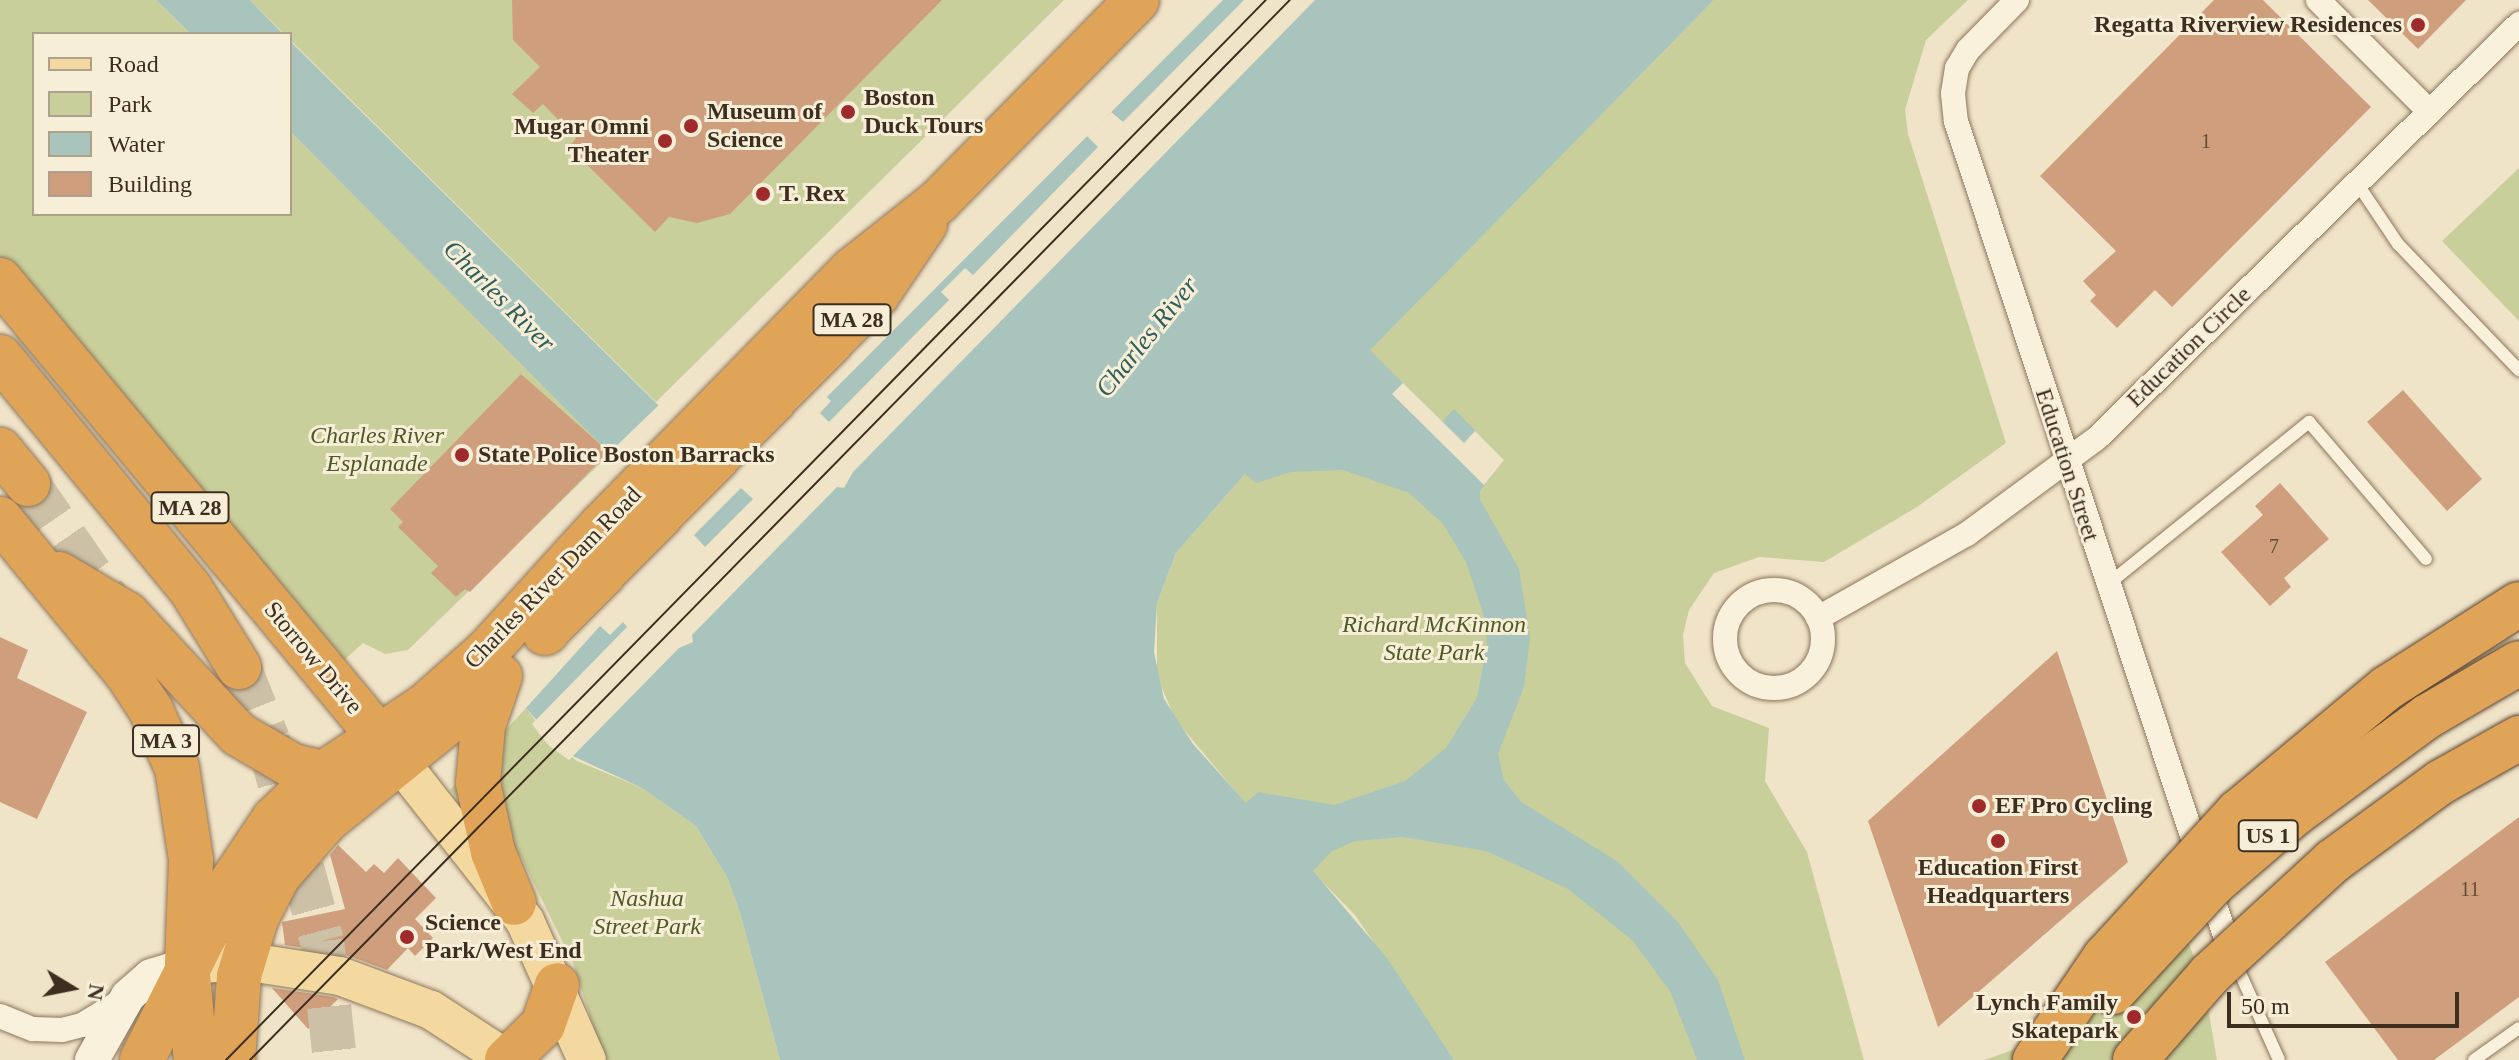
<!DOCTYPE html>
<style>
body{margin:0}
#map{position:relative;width:2519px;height:1060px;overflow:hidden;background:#f0e4c8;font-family:"Times New Roman",serif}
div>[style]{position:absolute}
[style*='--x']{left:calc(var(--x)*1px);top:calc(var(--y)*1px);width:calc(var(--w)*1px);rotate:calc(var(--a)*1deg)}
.green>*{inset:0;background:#c9cf9b}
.water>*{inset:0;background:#a9c4bc}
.pier>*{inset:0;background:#f0e4c8}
.building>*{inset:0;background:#cf9f7d}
.highway-tunnel>*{height:44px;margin-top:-22px;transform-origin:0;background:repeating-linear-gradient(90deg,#ccc0a6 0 44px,transparent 0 66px)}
.roads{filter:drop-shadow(0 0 2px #8d765c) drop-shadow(0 0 2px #8d765c)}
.lane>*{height:12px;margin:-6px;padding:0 6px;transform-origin:6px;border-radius:6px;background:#faf1dc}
.street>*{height:24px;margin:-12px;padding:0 12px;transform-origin:12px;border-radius:12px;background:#faf1dc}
.street>.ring{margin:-12px;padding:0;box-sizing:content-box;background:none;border:24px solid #faf1dc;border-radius:50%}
.secondary>*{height:34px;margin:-17px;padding:0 17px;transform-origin:17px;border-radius:17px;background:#faf1dc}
.primary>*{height:38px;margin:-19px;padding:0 19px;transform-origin:19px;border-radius:19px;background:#f3d9a0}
.highway>*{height:44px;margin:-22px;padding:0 22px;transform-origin:22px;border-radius:22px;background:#e0a458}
.tram>*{height:2px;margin:-1px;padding:0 1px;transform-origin:1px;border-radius:1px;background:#3d2e20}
.bridges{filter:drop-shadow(0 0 2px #5b4430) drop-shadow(0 0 2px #5b4430)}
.highway-bridge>*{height:44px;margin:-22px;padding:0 22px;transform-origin:22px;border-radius:22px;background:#e0a458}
.dots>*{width:22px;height:22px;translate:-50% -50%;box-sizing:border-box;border:4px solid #f7eed8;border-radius:50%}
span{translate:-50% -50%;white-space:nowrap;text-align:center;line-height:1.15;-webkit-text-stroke:6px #f7eed8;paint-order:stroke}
.number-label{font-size:20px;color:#624a37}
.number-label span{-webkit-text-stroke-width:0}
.shield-label span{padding:2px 6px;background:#f7eed8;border:2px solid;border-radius:6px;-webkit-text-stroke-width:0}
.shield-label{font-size:22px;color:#3d2e20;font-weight:700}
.poi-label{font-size:24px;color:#3d2e20;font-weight:700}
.right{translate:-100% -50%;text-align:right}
.left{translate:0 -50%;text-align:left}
.street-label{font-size:24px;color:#3d2e20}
.park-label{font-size:24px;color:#4d5a26;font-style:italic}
.water-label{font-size:26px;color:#2f5d5a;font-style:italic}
.legend{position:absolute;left:32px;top:32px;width:260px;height:184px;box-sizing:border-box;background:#f7eed8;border:2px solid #ada18e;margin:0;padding:10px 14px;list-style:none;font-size:24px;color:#3d2e20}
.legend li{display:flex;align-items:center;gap:16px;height:40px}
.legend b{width:40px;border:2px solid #ada18e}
.north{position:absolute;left:32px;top:948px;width:80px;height:80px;-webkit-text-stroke:6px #f7eed8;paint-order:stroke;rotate:100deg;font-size:22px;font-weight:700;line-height:32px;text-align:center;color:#3d2e20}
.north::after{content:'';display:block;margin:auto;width:28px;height:36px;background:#3d2e20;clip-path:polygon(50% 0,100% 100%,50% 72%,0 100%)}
.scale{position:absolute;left:2227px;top:992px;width:232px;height:36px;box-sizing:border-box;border:4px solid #3d2e20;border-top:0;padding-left:10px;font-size:24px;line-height:28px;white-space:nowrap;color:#3d2e20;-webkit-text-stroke:6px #f7eed8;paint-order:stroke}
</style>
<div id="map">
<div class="green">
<div style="clip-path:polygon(0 0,156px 0,191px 34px,34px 34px,34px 214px,290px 214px,290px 131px,612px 452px,408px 650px,385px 654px,363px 643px,341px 663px,0 260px)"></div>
<div style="clip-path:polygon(250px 0,1064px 0,656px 402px)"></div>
<div style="clip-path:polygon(1714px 0,1968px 0,1926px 40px,1905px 110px,1908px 134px,2006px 443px,1917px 507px,1824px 562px,1759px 557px,1714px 573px,1689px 610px,1683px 635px,1685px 663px,1712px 706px,1769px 728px,1765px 781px,1807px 852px,1864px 1060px,1454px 1060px,1355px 915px,1246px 804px,1175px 719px,1157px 676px,1157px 603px,1176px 553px,1245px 474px)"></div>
<div style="clip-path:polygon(2519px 168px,2519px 321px,2442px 241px)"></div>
<div style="clip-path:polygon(526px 708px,551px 742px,577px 761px,642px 788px,696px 826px,728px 879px,740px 913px,780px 1060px,604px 1060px,573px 963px,521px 857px,450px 790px)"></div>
<div style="clip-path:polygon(2181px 922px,2204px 985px,2217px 1060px,1984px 1060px,2016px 1049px)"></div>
</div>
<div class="water">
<div style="clip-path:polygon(156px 0,250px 0,283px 34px,191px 34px)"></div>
<div style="clip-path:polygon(evenodd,1223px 0,1714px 0,1370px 350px,1442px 422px,1454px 409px,1504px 460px,1480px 491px,1480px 499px,1519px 569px,1530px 637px,1524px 687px,1498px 754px,1504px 780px,1521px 802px,1617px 861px,1678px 922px,1718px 980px,1745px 1060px,1697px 1060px,1670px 991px,1632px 940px,1568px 889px,1486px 851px,1403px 837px,1355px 841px,1332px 851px,1313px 871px,1387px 958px,1454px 1060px,780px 1060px,740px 913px,728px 879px,696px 826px,642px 788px,564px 752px,526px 708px,600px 626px,692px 536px,290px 131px,290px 41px,739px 485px,1223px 0,1343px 470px,1409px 493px,1443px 524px,1466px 562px,1484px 616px,1487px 643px,1477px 698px,1446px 748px,1405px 781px,1334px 805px,1258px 792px,1246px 803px,1193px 744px,1164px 699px,1154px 652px,1157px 603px,1176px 553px,1245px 474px,1256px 483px,1291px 472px,1343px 470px)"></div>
</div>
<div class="pier">
<div style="clip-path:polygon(evenodd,1244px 0,1315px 0,853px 472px,844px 488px,837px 487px,692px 635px,693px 642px,679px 648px,569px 760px,548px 745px,532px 724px,627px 627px,623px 622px,610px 635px,600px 626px,687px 535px,608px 454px,662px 402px,739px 480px,826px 396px,831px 401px,820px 413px,829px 422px,949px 300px,941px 292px,965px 268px,973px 275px,1098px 147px,1087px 136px,1111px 112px,1123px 122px,1244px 0,741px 488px,753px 499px,705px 547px,694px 535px,741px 488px)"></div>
<div style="clip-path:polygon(1403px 383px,1464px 443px,1475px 431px,1504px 460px,1484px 485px,1392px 394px)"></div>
</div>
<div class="building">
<div style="clip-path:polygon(512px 0,942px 0,730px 214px,697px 223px,669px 217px,655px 232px,569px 147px,576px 138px,543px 104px,533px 113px,512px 94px,540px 67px,513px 40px)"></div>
<div style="clip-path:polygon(2214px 0,2263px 0,2371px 107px,2172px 307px,2155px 290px,2117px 328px,2090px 301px,2096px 295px,2083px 281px,2116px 251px,2040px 176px)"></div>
<div style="clip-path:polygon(2368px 0,2466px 0,2418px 49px)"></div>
<div style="clip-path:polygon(521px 374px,609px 452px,470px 592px,465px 589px,456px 597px,431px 573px,438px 566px,398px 527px,403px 522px,390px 509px)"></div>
<div style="clip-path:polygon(2403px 390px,2482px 479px,2447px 511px,2367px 422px)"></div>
<div style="clip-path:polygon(2280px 483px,2329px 539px,2284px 578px,2291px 587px,2270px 606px,2221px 552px,2263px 515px,2255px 506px)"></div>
<div style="clip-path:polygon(0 637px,28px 650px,17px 678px,87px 712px,37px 819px,0 802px)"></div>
<div style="clip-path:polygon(2057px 651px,2128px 862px,1938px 1027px,1868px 821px)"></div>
<div style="clip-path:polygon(2519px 817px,2519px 997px,2434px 1060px,2398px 1060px,2325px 962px)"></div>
<div style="clip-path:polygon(338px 845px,366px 872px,374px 864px,384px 873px,398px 858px,436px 898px,415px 919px,433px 938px,415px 956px,408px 948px,387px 970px,344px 954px,285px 945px,282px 922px,345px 909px,330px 855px)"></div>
<div style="clip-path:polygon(272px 988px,334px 997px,338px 999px,308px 1029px)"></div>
</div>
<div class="highway-tunnel">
<div style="--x:28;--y:484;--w:162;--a:55.3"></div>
<div style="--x:239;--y:667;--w:79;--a:68.3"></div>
<div style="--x:268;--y:740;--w:208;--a:75"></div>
<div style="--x:322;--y:941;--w:120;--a:83.8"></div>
</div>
<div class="roads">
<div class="lane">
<div style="--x:2357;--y:183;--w:73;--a:56.1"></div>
<div style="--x:2398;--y:244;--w:175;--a:46.2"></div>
<div style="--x:2107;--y:585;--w:260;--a:-38.9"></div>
<div style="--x:2309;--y:422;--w:180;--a:49.5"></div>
<div style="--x:2235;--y:962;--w:107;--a:65.8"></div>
<div style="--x:2474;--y:1060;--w:55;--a:-35.4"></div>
</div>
<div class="street">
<div style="--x:2017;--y:0;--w:70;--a:134.4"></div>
<div style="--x:1968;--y:50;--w:21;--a:121"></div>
<div style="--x:1957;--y:68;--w:26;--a:99"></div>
<div style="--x:1953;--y:94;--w:27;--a:84"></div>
<div style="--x:1956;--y:121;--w:868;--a:71.73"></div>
<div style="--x:2318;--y:0;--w:158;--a:45"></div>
<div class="ring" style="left:1725px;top:590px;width:74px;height:74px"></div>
<div style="--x:1818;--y:618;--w:171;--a:-29.4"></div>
<div style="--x:1967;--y:534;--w:160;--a:-36.4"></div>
<div style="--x:2096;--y:439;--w:593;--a:-44.45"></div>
<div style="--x:0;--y:1016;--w:35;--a:22"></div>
<div style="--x:33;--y:1029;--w:29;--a:2"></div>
<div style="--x:62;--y:1030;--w:21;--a:-14"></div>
<div style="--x:82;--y:1025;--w:48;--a:-31.4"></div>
</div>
<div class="secondary">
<div style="--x:92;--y:1060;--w:73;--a:-60.6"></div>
<div style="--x:128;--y:996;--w:30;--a:-41"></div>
<div style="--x:151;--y:976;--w:38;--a:-17"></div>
</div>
<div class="primary">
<div style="--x:400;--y:762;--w:202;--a:51.8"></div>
<div style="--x:525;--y:921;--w:152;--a:66"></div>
<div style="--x:187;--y:965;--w:56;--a:-4.1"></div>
<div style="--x:243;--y:961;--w:98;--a:8.8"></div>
<div style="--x:340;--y:976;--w:97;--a:20.5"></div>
<div style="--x:431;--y:1010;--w:92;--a:33"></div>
</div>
<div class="highway">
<div style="--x:0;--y:280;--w:620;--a:50.3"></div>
<div style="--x:0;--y:357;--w:299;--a:50.6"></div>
<div style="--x:190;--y:588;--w:93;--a:58.2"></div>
<div style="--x:0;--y:450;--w:44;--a:50.5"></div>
<div style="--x:0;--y:519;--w:202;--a:50.6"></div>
<div style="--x:128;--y:675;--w:42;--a:56.7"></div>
<div style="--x:151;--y:710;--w:64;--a:65.9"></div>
<div style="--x:177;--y:768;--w:93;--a:81.3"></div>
<div style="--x:191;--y:860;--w:105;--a:92.2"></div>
<div style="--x:187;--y:965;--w:95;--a:84.6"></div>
<div style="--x:59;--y:574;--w:79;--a:30.5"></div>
<div style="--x:127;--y:614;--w:163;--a:47.2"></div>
<div style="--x:238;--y:734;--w:64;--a:30.2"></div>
<div style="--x:293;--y:766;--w:52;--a:13.2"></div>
<div style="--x:545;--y:633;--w:474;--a:-45.5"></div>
<div style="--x:877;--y:295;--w:86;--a:-55.9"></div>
<div style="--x:500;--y:676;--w:53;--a:108.8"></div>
<div style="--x:483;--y:726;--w:57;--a:95"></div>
<div style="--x:478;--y:783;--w:71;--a:77.7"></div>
<div style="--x:493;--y:852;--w:55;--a:67.6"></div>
<div style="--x:142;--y:1060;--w:202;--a:-63.2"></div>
<div style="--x:233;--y:880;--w:73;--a:-56.1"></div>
<div style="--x:274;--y:819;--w:61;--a:-43.7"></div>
<div style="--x:318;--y:777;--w:128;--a:-33.6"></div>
<div style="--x:425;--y:706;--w:84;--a:-41.6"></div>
<div style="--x:488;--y:650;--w:168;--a:-47.7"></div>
<div style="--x:601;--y:526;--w:359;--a:-45.6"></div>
<div style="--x:852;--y:270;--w:111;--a:-38.4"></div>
<div style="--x:939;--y:201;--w:282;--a:-45.4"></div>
<div style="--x:233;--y:1060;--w:84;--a:-85.9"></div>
<div style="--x:239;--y:976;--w:59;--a:-73.4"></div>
<div style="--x:256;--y:919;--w:48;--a:-62.9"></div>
<div style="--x:278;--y:876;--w:73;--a:-48.9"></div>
<div style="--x:326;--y:821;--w:184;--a:-39"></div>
<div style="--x:507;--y:1060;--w:50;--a:-44.2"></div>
<div style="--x:543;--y:1025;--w:42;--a:-70.7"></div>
</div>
</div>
<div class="tram">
<div style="--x:226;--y:1060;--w:1485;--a:-45.55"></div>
<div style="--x:250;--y:1060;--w:1485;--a:-45.55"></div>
</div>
<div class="bridges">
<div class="highway-bridge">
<div style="--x:2113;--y:992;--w:149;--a:-47.2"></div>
<div style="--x:2214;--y:883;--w:104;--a:-40.7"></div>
<div style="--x:2293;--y:815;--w:167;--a:-36.3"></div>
<div style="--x:2428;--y:716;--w:105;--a:-30.2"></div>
<div style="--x:2035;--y:1060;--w:125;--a:-55.8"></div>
<div style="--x:2105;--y:957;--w:197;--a:-47.5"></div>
<div style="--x:2238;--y:812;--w:194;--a:-39.8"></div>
<div style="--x:2387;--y:688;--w:156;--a:-32.5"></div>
<div style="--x:2135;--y:1060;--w:114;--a:-48.9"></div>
<div style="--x:2210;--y:974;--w:167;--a:-42.6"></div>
<div style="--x:2333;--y:861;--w:134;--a:-36.2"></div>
<div style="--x:2441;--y:782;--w:90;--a:-29.4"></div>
</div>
</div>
<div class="dots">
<div style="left:2418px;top:25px;background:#9e2a2b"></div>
<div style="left:848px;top:112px;background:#9e2a2b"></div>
<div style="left:691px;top:126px;background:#9e2a2b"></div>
<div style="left:665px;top:141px;background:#9e2a2b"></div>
<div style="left:763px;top:194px;background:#9e2a2b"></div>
<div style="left:462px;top:455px;background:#9e2a2b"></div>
<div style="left:1979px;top:806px;background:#9e2a2b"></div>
<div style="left:1998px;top:841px;background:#9e2a2b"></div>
<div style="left:407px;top:937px;background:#9e2a2b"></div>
<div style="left:2134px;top:1017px;background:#9e2a2b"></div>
</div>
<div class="number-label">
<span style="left:2206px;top:141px">1</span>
<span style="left:2274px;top:546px">7</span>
<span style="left:2470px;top:889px">11</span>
</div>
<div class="shield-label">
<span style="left:852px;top:320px">MA 28</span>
<span style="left:190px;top:508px">MA 28</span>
<span style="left:166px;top:741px">MA 3</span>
<span style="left:2268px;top:836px">US 1</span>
</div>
<div class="poi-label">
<span class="right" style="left:2402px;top:25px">Regatta Riverview Residences</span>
<span class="left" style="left:864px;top:112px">Boston<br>Duck Tours</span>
<span class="left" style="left:707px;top:126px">Museum of<br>Science</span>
<span class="right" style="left:649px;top:141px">Mugar Omni<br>Theater</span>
<span class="left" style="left:779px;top:194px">T. Rex</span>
<span class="left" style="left:478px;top:455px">State Police Boston Barracks</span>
<span class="left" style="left:1995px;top:806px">EF Pro Cycling</span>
<span style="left:1998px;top:882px">Education First<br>Headquarters</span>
<span class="left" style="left:425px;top:937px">Science<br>Park/West End</span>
<span class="right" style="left:2118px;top:1017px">Lynch Family<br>Skatepark</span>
</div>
<div class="street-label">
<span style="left:2189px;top:347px;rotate:-44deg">Education Circle</span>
<span style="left:2067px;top:465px;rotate:72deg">Education Street</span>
<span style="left:553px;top:578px;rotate:-46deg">Charles River Dam Road</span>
<span style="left:313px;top:658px;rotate:50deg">Storrow Drive</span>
</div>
<div class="park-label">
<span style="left:377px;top:450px">Charles River<br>Esplanade</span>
<span style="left:1434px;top:639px">Richard McKinnon<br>State Park</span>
<span style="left:647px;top:913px">Nashua<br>Street Park</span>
</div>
<div class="water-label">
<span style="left:499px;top:296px;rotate:45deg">Charles River</span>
<span style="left:1147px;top:337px;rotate:-51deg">Charles River</span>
</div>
<ul class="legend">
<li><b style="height:10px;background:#f3d9a0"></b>Road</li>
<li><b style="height:22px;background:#c9cf9b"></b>Park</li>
<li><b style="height:22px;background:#a9c4bc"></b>Water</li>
<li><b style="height:22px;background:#cf9f7d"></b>Building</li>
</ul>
<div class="north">N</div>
<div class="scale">50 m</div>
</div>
